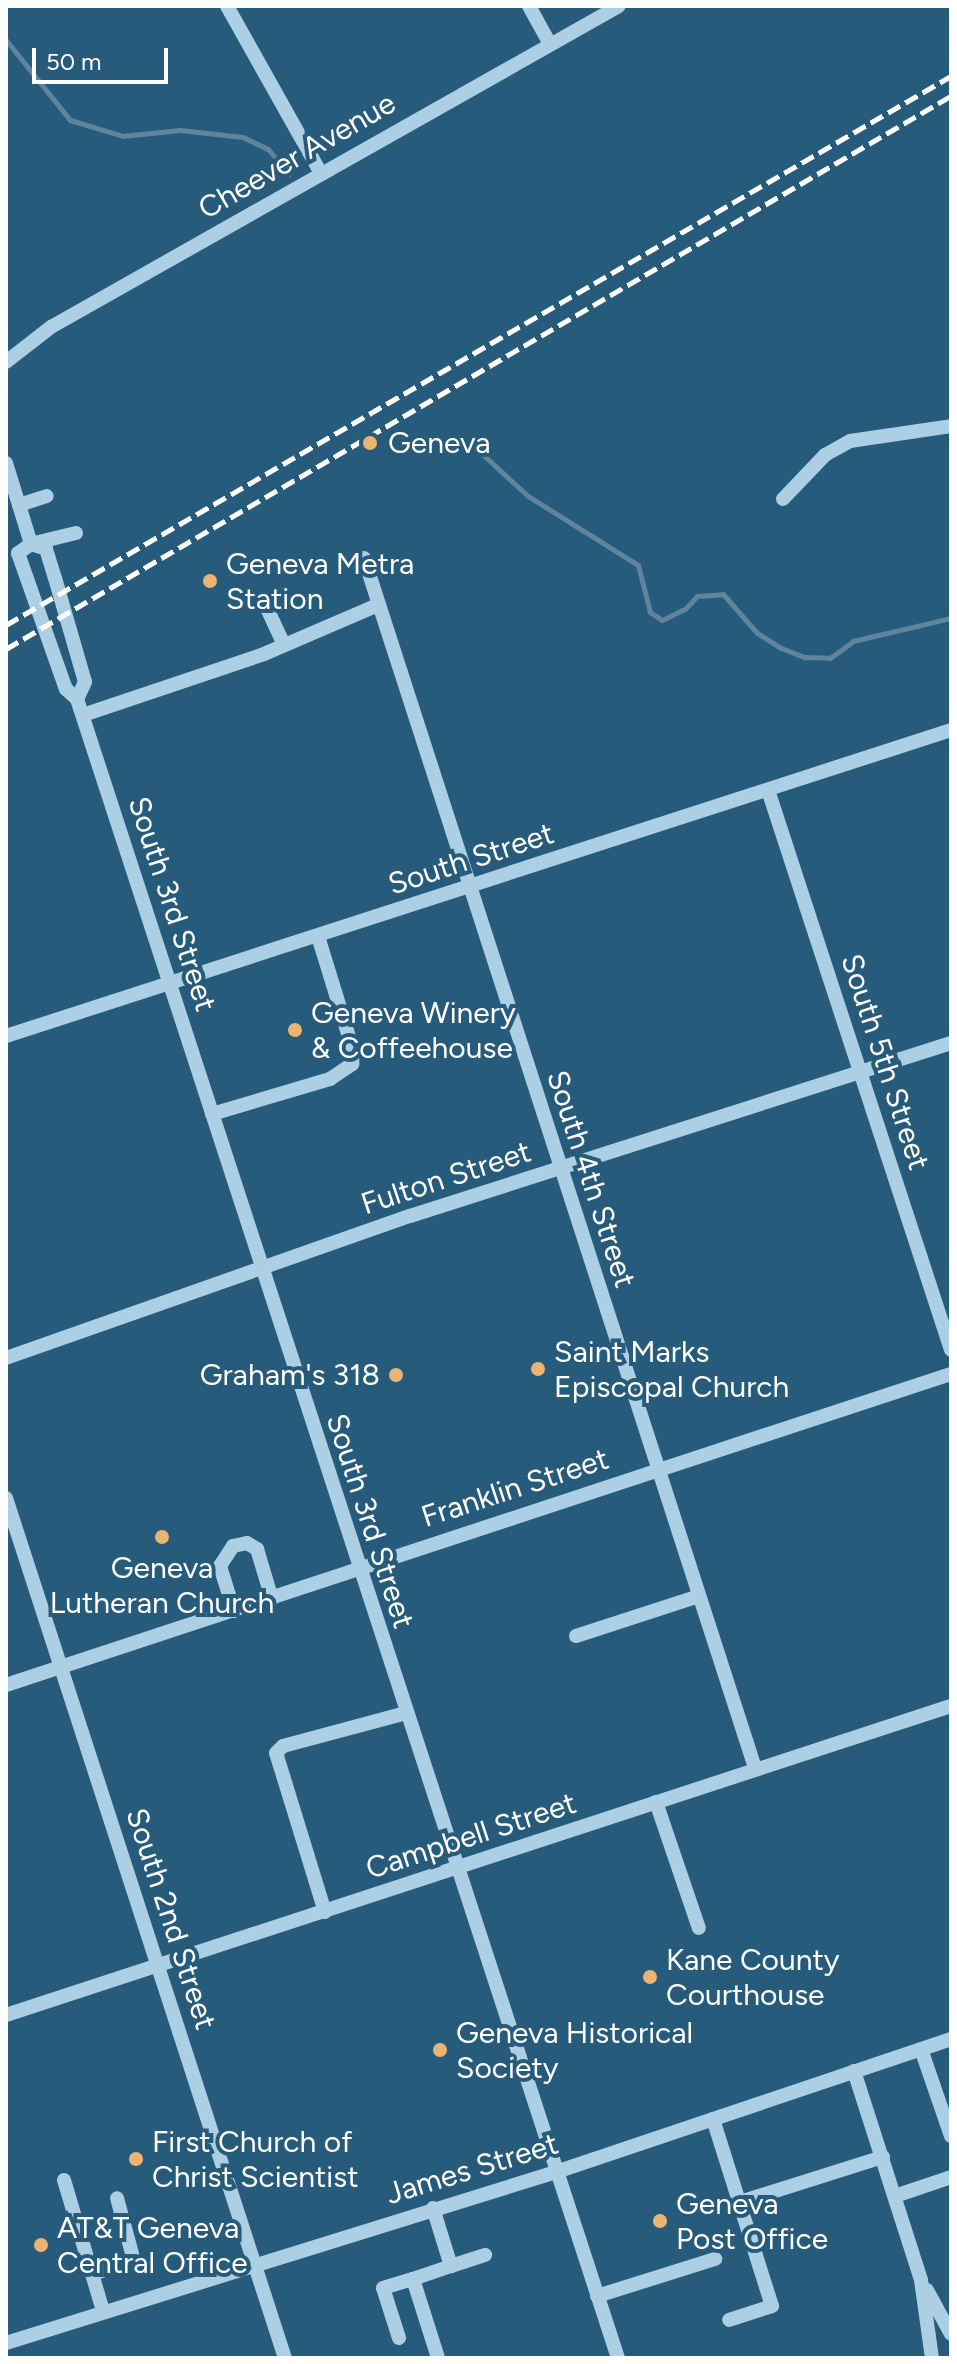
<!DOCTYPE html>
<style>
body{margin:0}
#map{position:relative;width:957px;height:2364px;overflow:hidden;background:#275b7c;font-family:Figtree,sans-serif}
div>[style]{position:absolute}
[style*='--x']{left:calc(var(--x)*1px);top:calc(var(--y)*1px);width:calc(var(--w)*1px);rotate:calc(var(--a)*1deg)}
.stream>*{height:5px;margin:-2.5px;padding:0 2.5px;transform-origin:2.5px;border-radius:2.5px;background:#60849b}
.minor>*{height:14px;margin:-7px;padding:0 7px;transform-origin:7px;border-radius:7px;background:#accfe4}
.rail>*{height:5px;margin-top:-2.5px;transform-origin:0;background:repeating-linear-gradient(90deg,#fff 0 14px,transparent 0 20px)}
.dots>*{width:22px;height:22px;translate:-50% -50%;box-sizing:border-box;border:4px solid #275b7c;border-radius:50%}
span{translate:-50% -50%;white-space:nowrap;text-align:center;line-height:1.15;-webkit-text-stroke:8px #275b7c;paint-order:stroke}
.street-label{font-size:30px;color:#fff}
.poi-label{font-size:30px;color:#fff}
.left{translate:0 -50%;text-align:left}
.right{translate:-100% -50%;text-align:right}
.frame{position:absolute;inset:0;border:8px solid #fff;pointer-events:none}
.scale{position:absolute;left:32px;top:48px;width:136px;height:36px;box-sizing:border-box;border:4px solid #fff;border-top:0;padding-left:10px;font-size:24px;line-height:28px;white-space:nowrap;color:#fff;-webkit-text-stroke:6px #275b7c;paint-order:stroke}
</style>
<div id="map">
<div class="stream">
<div style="--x:6;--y:40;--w:102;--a:51.3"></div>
<div style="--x:70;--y:120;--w:55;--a:16.8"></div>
<div style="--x:123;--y:136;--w:57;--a:-6"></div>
<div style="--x:180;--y:130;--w:63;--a:6.3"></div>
<div style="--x:243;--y:137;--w:28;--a:26"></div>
<div style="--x:268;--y:149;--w:33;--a:50"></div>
<div style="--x:481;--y:453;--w:64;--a:42.5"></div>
<div style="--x:528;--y:496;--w:130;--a:32.1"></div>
<div style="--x:638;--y:565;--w:49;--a:75.7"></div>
<div style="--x:650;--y:612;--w:14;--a:34"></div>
<div style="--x:662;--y:620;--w:25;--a:-26"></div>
<div style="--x:685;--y:609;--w:18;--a:-47"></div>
<div style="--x:697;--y:596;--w:26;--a:-4"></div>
<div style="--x:723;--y:594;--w:52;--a:48.9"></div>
<div style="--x:757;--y:633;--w:28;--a:32"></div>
<div style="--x:781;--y:648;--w:26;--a:21"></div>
<div style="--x:805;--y:657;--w:25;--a:2"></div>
<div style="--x:830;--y:658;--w:29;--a:-36"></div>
<div style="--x:853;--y:641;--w:101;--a:-13.2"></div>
</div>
<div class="minor">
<div style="--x:227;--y:6;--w:190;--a:60.7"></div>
<div style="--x:529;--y:6;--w:43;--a:61.1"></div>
<div style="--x:6;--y:362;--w:57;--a:-37.9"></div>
<div style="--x:51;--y:327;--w:652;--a:-29.47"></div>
<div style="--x:6;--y:463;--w:85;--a:72.8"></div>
<div style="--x:783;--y:499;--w:61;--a:-46.3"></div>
<div style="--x:825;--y:455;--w:29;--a:-29"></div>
<div style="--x:850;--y:441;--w:102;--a:-8.4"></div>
<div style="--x:19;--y:505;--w:29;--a:-18"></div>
<div style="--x:76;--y:533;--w:46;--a:166.3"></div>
<div style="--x:31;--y:544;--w:16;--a:145"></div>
<div style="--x:18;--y:553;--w:144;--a:70.6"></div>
<div style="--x:66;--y:689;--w:15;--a:42"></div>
<div style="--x:77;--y:699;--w:1745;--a:71.94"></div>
<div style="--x:31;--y:544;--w:16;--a:18"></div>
<div style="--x:46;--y:549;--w:30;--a:73"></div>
<div style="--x:55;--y:578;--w:108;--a:73.9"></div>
<div style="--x:85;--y:682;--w:19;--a:115"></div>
<div style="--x:364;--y:558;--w:1272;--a:72.09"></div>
<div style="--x:265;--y:604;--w:45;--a:65.1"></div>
<div style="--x:83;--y:715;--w:191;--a:-18.6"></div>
<div style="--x:264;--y:654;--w:124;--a:-23.3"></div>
<div style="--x:768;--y:790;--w:589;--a:71.9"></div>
<div style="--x:6;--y:1036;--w:993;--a:-17.94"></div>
<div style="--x:212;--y:1114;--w:123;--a:-16.5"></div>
<div style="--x:330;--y:1079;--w:27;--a:-34"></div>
<div style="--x:352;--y:1064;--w:14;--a:-86"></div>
<div style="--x:353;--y:1050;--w:119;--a:-107.1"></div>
<div style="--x:6;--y:1358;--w:428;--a:-19.4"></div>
<div style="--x:410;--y:1216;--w:568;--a:-17.73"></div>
<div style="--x:6;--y:1498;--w:904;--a:72.03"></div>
<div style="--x:234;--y:1611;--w:47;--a:-107.3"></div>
<div style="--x:220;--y:1566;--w:24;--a:-57"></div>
<div style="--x:233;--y:1546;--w:14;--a:-12"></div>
<div style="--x:247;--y:1543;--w:12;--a:31"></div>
<div style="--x:257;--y:1549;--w:52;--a:73.3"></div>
<div style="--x:576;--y:1636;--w:129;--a:-18"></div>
<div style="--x:6;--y:1685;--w:995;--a:-18.22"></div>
<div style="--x:656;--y:1802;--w:133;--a:71.2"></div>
<div style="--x:325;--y:1912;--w:166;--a:-107.1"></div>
<div style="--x:276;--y:1753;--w:10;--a:-45"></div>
<div style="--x:283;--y:1746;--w:127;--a:-15"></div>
<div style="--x:6;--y:2015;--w:994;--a:-18.11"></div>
<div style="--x:921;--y:2049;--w:92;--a:71"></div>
<div style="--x:854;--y:2071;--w:219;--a:72.2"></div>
<div style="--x:921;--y:2280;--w:79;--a:82"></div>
<div style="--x:713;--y:2119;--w:196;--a:72.5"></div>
<div style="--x:772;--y:2306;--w:45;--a:162"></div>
<div style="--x:64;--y:2180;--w:137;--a:73.4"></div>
<div style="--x:895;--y:2196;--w:59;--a:-18.7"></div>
<div style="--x:740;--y:2202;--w:150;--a:-17.5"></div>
<div style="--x:433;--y:2208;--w:61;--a:72.8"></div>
<div style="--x:451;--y:2266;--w:40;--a:161.1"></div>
<div style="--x:413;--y:2279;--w:83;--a:72.4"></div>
<div style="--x:451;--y:2266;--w:36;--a:-18"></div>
<div style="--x:92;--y:2274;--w:44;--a:-17.2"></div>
<div style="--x:134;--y:2261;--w:65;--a:-105.1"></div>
<div style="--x:927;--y:2290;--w:50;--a:61.4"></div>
<div style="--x:597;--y:2296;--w:124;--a:-17.4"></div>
<div style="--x:399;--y:2338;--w:52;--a:-107.7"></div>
<div style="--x:383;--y:2288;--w:31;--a:-17"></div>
<div style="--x:6;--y:2343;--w:576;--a:-17.27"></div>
<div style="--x:556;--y:2172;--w:417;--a:-18.6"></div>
</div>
<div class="rail">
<div style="--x:6;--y:625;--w:1093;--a:-30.15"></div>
<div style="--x:6;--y:649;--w:1095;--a:-30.34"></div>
</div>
<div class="dots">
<div style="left:370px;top:443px;background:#ecb473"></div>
<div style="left:210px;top:581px;background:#ecb473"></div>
<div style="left:295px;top:1030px;background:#ecb473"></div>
<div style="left:538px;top:1369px;background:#ecb473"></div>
<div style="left:396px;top:1375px;background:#ecb473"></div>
<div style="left:162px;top:1537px;background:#ecb473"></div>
<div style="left:650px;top:1977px;background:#ecb473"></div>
<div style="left:440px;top:2050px;background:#ecb473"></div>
<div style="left:136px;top:2159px;background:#ecb473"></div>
<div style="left:660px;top:2221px;background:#ecb473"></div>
<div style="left:41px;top:2245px;background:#ecb473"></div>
</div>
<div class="street-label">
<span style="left:297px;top:156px;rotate:-30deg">Cheever Avenue</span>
<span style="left:471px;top:859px;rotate:-18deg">South Street</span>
<span style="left:172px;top:904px;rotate:72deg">South 3rd Street</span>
<span style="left:885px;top:1062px;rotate:72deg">South 5th Street</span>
<span style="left:446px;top:1178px;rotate:-18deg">Fulton Street</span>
<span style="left:591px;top:1179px;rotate:72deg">South 4th Street</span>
<span style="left:515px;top:1488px;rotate:-18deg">Franklin Street</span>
<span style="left:370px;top:1521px;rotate:72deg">South 3rd Street</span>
<span style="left:471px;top:1836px;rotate:-18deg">Campbell Street</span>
<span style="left:171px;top:1919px;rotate:72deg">South 2nd Street</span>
<span style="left:472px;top:2169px;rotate:-17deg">James Street</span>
</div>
<div class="poi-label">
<span class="left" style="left:388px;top:443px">Geneva</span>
<span class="left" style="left:226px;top:581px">Geneva Metra<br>Station</span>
<span class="left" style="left:311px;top:1030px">Geneva Winery<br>&amp; Coffeehouse</span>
<span class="left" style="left:554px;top:1369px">Saint Marks<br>Episcopal Church</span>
<span class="right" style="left:380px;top:1375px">Graham's 318</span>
<span style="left:162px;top:1585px">Geneva<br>Lutheran Church</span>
<span class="left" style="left:666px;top:1977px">Kane County<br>Courthouse</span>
<span class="left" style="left:456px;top:2050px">Geneva Historical<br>Society</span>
<span class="left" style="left:152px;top:2159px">First Church of<br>Christ Scientist</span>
<span class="left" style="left:676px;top:2221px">Geneva<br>Post Office</span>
<span class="left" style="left:57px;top:2245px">AT&amp;T Geneva<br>Central Office</span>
</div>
<div class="frame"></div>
<div class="scale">50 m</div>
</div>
